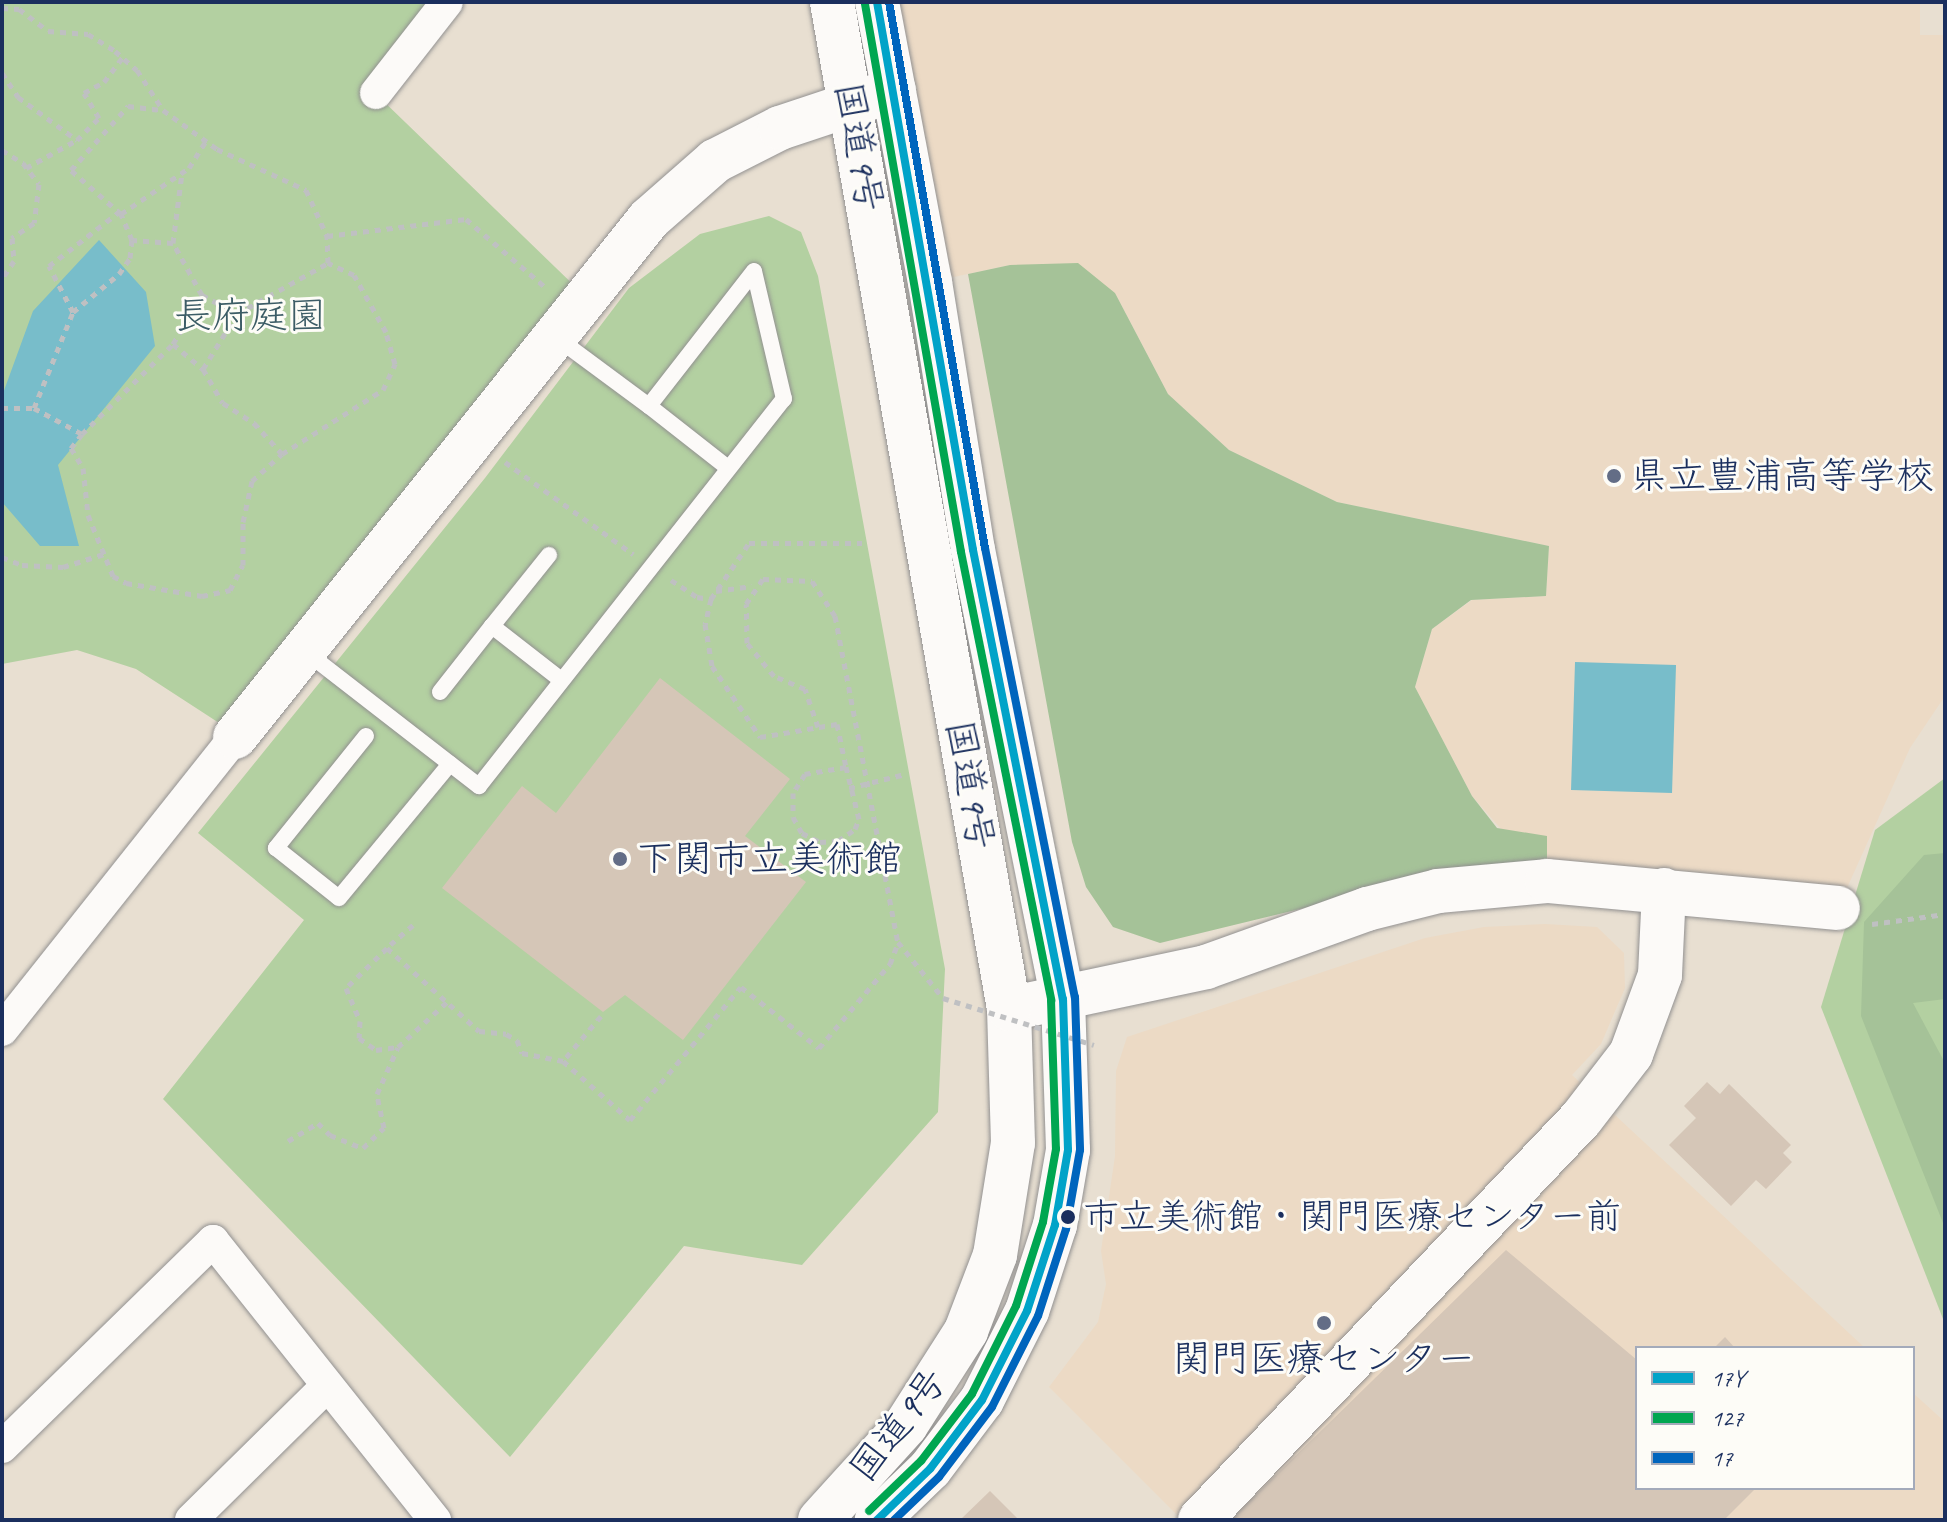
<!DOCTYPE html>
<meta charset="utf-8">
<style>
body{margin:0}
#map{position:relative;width:1947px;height:1522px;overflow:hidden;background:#e8dfd1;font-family:Caveat,"Klee One",sans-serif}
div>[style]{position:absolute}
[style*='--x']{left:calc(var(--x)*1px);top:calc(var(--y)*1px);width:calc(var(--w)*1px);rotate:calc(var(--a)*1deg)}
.built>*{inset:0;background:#ecdac5}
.green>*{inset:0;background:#b3d0a1}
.forest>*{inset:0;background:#a5c298}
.water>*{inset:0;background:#78bdca}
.building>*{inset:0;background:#d5c6b7}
.path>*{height:5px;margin-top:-2.5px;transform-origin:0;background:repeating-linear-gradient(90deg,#bfc0c2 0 6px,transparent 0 12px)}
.roads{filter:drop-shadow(0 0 2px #929191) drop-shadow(0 0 2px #929191)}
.lane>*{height:16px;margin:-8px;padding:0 8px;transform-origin:8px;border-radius:8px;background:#fcfaf8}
.street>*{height:32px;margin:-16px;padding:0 16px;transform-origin:16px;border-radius:16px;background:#fcfaf8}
.secondary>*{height:44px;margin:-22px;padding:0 22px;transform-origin:22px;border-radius:22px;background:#fcfaf8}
.highway>*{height:44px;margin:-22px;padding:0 22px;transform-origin:22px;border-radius:22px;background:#fcfaf8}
.path-bridge>*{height:5px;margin-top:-2.5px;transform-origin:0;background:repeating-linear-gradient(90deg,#bfc0c2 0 6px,transparent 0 12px)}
.bus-1>*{height:8px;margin:-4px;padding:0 4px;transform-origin:4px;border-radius:4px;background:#01a3c8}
.bus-2>*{height:8px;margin:-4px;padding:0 4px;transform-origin:4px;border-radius:4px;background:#00a651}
.bus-3>*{height:8px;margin:-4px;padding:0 4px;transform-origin:4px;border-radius:4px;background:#0065bd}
.dots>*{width:22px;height:22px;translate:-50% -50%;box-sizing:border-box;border:4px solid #fdfcf7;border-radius:50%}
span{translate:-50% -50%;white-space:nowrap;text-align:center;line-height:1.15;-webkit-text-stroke:6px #fdfcf7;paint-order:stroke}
.bus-label{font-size:36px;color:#1b2f5e}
.left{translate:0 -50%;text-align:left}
.street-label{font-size:38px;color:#1b2f5e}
.park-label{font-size:38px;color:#3c5c66}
.poi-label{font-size:38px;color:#1b2f5e}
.frame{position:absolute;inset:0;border:4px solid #1b2f5e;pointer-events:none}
.legend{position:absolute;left:1635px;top:1346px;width:280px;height:144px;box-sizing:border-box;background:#fdfcf7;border:2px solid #a3aaba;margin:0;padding:10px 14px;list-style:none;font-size:24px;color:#1b2f5e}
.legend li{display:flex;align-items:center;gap:16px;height:40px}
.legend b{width:40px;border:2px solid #a3aaba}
</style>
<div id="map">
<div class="built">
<div style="clip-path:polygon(877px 2px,1920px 2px,1920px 35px,1945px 35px,1945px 696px,1910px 748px,1838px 908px,1547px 881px,1472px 796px,1415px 687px,1432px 629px,1472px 600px,1546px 596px,1549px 546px,1337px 502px,1229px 450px,1168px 394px,1115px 293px,1010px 265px,930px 282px)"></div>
<div style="clip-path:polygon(1545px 924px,1597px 927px,1624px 953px,1625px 988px,1601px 1044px,1572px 1075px,1865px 1348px,1637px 1348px,1637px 1488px,1913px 1488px,1913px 1393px,1945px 1422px,1945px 1520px,1182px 1520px,1049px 1387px,1098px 1322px,1106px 1284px,1101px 1251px,1115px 1156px,1116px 1071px,1127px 1037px,1425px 938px,1484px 927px)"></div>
</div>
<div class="green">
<div style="clip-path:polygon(2px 2px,447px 2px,376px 94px,585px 296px,233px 732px,136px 669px,77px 650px,2px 664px)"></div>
<div style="clip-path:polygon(769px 216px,801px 232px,818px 276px,945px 969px,938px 1112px,802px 1265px,684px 1246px,510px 1457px,163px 1099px,304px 920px,198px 833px,485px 478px,629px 288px,700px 234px)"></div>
<div style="clip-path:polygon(1945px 778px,1945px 1324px,1821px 1007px,1875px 830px)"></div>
</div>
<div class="forest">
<div style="clip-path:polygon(1078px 263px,1115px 293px,1168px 394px,1229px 450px,1337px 502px,1549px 546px,1546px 596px,1471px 600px,1432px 629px,1415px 687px,1472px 796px,1497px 828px,1547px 836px,1547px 864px,1387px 888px,1160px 943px,1113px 927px,1086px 887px,1072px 842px,968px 274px,1010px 265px)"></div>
<div style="clip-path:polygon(1945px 853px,1945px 999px,1913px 1003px,1945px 1063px,1945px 1228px,1861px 1016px,1864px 922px,1924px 855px)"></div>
</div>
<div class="water">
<div style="clip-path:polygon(99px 240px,146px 292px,155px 346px,58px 465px,79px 546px,40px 546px,2px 502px,2px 396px,33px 311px)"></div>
<div style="clip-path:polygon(1575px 662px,1676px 665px,1672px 793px,1571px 790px)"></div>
</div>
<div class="building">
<div style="clip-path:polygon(660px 678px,790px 779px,745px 836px,806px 882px,683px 1040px,625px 995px,603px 1012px,442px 888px,522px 786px,556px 813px)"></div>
<div style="clip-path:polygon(1707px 1082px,1720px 1094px,1729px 1084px,1791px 1145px,1783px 1153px,1792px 1162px,1766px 1189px,1756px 1180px,1731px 1206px,1669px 1145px,1696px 1118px,1684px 1106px)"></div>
<div style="clip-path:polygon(1506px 1250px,1637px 1360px,1637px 1488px,1756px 1488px,1724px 1520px,1230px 1520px)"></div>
<div style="clip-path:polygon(1725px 1337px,1735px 1348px,1714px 1348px)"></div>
<div style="clip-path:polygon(990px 1491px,1019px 1520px,960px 1520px)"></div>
</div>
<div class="path">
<div style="--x:2;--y:8;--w:17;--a:3"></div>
<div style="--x:19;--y:9;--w:36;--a:37"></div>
<div style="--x:48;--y:31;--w:40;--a:4.3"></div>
<div style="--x:88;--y:34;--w:32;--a:32"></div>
<div style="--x:115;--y:51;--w:29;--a:41"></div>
<div style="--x:137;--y:70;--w:48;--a:57"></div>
<div style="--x:2;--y:73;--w:29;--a:56"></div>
<div style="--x:18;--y:97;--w:73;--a:36.1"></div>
<div style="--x:2;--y:150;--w:25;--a:32"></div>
<div style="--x:23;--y:163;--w:26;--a:53"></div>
<div style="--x:39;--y:184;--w:39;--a:97"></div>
<div style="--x:34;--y:223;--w:27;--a:146"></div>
<div style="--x:12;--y:238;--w:23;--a:85"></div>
<div style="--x:14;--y:261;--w:22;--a:124"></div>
<div style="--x:26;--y:168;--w:58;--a:-28.8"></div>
<div style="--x:77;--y:140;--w:31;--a:-45"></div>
<div style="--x:99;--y:118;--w:29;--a:-121"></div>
<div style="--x:84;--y:93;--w:23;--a:-29"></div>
<div style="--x:104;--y:82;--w:31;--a:-53"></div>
<div style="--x:121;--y:214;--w:67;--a:-138.7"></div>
<div style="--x:71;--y:170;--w:86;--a:-48.3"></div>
<div style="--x:128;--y:106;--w:35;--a:7"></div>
<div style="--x:163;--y:110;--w:67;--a:35.8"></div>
<div style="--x:217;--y:149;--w:98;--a:24.7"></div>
<div style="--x:306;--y:190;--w:51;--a:65.5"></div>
<div style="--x:327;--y:236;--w:140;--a:-7"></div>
<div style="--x:466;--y:219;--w:103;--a:40.7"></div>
<div style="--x:173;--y:243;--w:71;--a:-82.7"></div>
<div style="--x:202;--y:295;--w:60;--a:-119.1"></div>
<div style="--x:173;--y:243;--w:41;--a:-175.8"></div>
<div style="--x:132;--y:240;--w:28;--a:-113"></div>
<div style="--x:121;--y:214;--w:82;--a:-34.1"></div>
<div style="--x:189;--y:168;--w:32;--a:-58"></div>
<div style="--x:73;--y:312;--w:52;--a:-117.6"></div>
<div style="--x:49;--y:266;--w:88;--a:-37.6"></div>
<div style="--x:173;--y:344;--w:39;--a:40"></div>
<div style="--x:203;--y:369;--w:39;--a:60"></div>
<div style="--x:223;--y:403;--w:37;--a:33"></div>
<div style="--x:254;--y:423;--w:42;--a:47.9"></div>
<div style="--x:203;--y:369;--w:65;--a:-58.3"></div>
<div style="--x:2;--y:408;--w:32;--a:0"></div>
<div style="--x:34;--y:408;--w:55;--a:28.4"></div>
<div style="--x:82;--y:434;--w:128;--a:-44.7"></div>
<div style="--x:173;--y:344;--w:57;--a:-59.4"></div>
<div style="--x:202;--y:295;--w:40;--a:28"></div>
<div style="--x:237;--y:314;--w:104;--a:-29.3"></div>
<div style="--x:328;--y:263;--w:27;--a:-92"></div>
<div style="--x:34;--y:408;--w:104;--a:-67.9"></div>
<div style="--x:73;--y:312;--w:60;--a:-39.6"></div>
<div style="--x:119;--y:274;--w:19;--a:-55"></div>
<div style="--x:130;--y:258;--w:18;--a:-84"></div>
<div style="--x:82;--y:434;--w:18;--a:128"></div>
<div style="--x:71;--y:448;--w:23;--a:59"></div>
<div style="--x:83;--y:468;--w:47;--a:83.9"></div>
<div style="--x:88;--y:515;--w:66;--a:67.7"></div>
<div style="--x:113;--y:576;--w:15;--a:28"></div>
<div style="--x:126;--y:583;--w:77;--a:9.7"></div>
<div style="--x:202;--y:596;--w:29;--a:-12"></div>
<div style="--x:230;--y:590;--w:28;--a:-63"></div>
<div style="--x:243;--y:565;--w:43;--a:-90"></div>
<div style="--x:243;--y:522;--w:42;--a:-77.6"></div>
<div style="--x:252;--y:481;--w:40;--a:-42"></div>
<div style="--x:282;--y:454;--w:120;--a:-32.4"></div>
<div style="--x:383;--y:390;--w:29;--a:-65"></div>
<div style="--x:395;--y:364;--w:33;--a:-106"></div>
<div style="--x:386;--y:332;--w:65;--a:-119.3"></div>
<div style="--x:354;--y:275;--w:29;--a:-155"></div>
<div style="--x:505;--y:462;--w:158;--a:35.7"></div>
<div style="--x:2;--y:557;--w:22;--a:22"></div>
<div style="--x:22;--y:565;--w:41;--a:2.8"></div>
<div style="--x:63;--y:567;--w:43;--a:-17.6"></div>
<div style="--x:671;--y:580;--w:31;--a:33"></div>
<div style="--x:697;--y:597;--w:14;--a:8"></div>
<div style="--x:711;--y:599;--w:68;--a:-55.8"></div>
<div style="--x:749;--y:543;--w:113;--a:0"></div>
<div style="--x:716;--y:591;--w:36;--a:-8"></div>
<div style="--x:711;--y:599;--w:26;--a:103"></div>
<div style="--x:705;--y:624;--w:43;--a:80.5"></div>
<div style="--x:712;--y:666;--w:86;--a:55.9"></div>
<div style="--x:760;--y:737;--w:78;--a:-9.6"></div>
<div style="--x:837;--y:724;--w:44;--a:78.2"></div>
<div style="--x:846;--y:767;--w:42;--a:170.3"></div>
<div style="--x:805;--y:774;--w:22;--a:122"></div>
<div style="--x:793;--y:793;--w:24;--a:90"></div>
<div style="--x:793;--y:817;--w:18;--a:61"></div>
<div style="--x:802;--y:833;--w:20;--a:27"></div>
<div style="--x:820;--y:842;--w:18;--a:-3"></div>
<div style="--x:838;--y:841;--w:21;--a:-35"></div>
<div style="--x:855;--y:829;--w:11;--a:-68"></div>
<div style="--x:859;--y:819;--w:54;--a:-104"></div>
<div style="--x:818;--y:727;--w:40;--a:-108.9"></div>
<div style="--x:805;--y:689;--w:34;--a:-157"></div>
<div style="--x:774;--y:676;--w:43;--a:-129.3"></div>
<div style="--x:747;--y:643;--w:39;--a:-91"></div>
<div style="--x:746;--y:604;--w:30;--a:-56"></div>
<div style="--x:763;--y:579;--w:49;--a:2.3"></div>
<div style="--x:812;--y:581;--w:42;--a:56.7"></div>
<div style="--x:835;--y:616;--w:332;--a:79.1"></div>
<div style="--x:898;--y:942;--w:72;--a:51.2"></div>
<div style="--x:849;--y:788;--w:58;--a:-14"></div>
<div style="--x:1872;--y:924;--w:74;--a:-7.8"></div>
<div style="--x:413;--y:925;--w:35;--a:139"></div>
<div style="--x:387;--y:948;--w:124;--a:42.1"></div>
<div style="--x:479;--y:1031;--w:27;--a:6"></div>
<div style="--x:506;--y:1034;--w:13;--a:29"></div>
<div style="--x:517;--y:1040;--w:14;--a:69"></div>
<div style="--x:522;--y:1053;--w:42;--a:11"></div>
<div style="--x:387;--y:948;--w:57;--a:135.7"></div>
<div style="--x:346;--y:988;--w:36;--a:67"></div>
<div style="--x:360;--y:1021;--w:17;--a:93"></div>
<div style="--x:359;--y:1038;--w:21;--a:35"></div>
<div style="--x:376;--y:1050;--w:21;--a:-8"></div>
<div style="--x:601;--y:1016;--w:59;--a:130.2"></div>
<div style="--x:563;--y:1061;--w:89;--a:41.4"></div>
<div style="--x:630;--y:1120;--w:173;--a:-50.2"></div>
<div style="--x:741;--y:987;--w:99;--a:38"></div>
<div style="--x:819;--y:1048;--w:110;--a:-49.8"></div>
<div style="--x:890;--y:964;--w:22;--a:-69"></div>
<div style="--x:288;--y:1141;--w:35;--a:-31"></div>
<div style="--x:318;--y:1123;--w:17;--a:45"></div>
<div style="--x:330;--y:1135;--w:35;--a:22"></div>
<div style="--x:363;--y:1148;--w:29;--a:-44"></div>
<div style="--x:384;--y:1128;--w:35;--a:-102"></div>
<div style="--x:377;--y:1094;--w:51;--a:-65.9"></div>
<div style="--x:398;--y:1047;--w:67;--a:-42.6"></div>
</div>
<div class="roads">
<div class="lane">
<div style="--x:557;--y:338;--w:114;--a:36.5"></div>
<div style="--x:492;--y:626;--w:91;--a:-51.2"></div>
<div style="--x:306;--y:652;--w:219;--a:37.8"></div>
<div style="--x:479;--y:786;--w:493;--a:-51.8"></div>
<div style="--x:784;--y:399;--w:131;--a:-103.2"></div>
<div style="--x:754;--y:271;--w:171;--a:127.9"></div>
<div style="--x:649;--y:406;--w:100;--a:38.1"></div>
<div style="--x:440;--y:692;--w:84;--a:-51.8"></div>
<div style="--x:492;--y:626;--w:88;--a:38"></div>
<div style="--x:366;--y:736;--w:144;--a:128.8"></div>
<div style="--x:276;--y:848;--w:80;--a:38.4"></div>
<div style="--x:339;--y:898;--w:174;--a:-50.4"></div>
</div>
<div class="street">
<div style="--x:376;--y:93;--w:115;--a:-52"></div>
<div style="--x:2;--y:1030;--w:374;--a:-51.5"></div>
<div style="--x:2;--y:1447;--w:295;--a:-44.3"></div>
<div style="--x:213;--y:1241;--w:357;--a:51.5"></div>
<div style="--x:191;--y:1520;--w:190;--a:-44.6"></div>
</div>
<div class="secondary">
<div style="--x:235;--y:737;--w:663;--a:-51.37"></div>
<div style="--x:649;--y:219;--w:88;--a:-41.3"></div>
<div style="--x:715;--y:161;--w:73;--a:-26.9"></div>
<div style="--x:780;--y:128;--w:120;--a:-18.4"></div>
<div style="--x:1009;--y:1009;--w:201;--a:-12"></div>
<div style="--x:1206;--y:967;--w:171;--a:-19.8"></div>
<div style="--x:1367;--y:909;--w:73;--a:-14.2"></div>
<div style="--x:1438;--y:891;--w:109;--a:-5.2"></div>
<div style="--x:1547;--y:881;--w:292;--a:5.3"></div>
<div style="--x:1200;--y:1520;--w:553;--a:-46.47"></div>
<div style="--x:1581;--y:1119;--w:82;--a:-52.4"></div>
<div style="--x:1631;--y:1054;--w:84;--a:-69.8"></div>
<div style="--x:1660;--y:975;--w:85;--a:-87.3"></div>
</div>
<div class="highway">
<div style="--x:877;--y:2;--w:285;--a:79.3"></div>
<div style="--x:930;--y:282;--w:271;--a:80.9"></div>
<div style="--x:973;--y:550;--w:458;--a:78.7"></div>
<div style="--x:1063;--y:999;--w:151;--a:88.1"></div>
<div style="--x:1068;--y:1150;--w:76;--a:99.8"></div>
<div style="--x:1055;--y:1225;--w:90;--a:108"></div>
<div style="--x:1027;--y:1311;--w:100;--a:116.8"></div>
<div style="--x:982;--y:1400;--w:86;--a:127"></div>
<div style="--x:930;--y:1469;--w:74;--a:136.1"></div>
<div style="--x:820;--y:1520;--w:128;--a:-47.8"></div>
<div style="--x:906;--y:1425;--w:112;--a:-57.4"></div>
<div style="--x:966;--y:1331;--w:81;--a:-69.1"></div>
<div style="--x:995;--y:1255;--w:113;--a:-80.9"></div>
<div style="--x:1013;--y:1143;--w:134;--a:-91.7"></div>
<div style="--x:1009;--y:1009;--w:1022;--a:-99.97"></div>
</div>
</div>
<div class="path-bridge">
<div style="--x:943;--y:998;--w:158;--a:17.3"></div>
</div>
<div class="bus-1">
<div style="--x:877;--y:2;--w:556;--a:80.06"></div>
<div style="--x:973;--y:550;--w:458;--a:78.7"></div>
<div style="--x:1063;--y:999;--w:151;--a:88.1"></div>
<div style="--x:1068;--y:1150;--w:76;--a:99.8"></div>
<div style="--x:1055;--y:1225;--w:90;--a:108"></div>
<div style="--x:1027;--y:1311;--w:100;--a:116.8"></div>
<div style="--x:982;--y:1400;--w:86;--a:127"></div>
<div style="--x:930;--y:1469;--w:74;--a:136.1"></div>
</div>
<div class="bus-2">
<div style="--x:865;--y:4;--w:556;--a:80.06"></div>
<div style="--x:961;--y:552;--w:457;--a:78.6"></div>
<div style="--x:1051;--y:1000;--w:149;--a:88.1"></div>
<div style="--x:1056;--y:1149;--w:74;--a:100.1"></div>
<div style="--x:1043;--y:1222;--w:88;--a:107.8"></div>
<div style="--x:1016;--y:1306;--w:98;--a:116.6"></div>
<div style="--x:972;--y:1394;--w:84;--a:127.3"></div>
<div style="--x:921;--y:1461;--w:72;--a:136.1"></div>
</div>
<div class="bus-3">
<div style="--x:889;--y:2;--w:554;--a:80.03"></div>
<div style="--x:985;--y:548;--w:458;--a:78.7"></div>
<div style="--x:1075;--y:997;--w:153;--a:88.1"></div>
<div style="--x:1080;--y:1150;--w:80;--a:100"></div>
<div style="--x:1066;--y:1229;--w:91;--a:107.8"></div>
<div style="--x:1038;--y:1316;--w:102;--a:116.8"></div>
<div style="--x:992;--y:1407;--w:88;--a:127.1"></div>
<div style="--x:939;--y:1477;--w:62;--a:136.3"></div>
</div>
<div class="dots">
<div style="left:1614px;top:476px;background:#636d86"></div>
<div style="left:620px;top:859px;background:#636d86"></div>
<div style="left:1068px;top:1217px;background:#1b2f5e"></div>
<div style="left:1324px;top:1323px;background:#636d86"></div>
</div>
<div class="bus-label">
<span class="left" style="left:1083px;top:1217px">市立美術館・関門医療センター前</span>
</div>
<div class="street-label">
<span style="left:859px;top:147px;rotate:80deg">国道9号</span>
<span style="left:970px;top:785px;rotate:80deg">国道9号</span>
<span style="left:898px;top:1425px;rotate:-52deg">国道9号</span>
</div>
<div class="park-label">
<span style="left:250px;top:316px">長府庭園</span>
</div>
<div class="poi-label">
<span class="left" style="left:1630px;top:476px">県立豊浦高等学校</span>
<span class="left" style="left:636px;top:859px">下関市立美術館</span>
<span style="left:1324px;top:1359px">関門医療センター</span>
</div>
<div class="frame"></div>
<ul class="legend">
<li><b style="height:10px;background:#01a3c8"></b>17Y</li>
<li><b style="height:10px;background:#00a651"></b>127</li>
<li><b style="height:10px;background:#0065bd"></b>17</li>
</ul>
</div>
